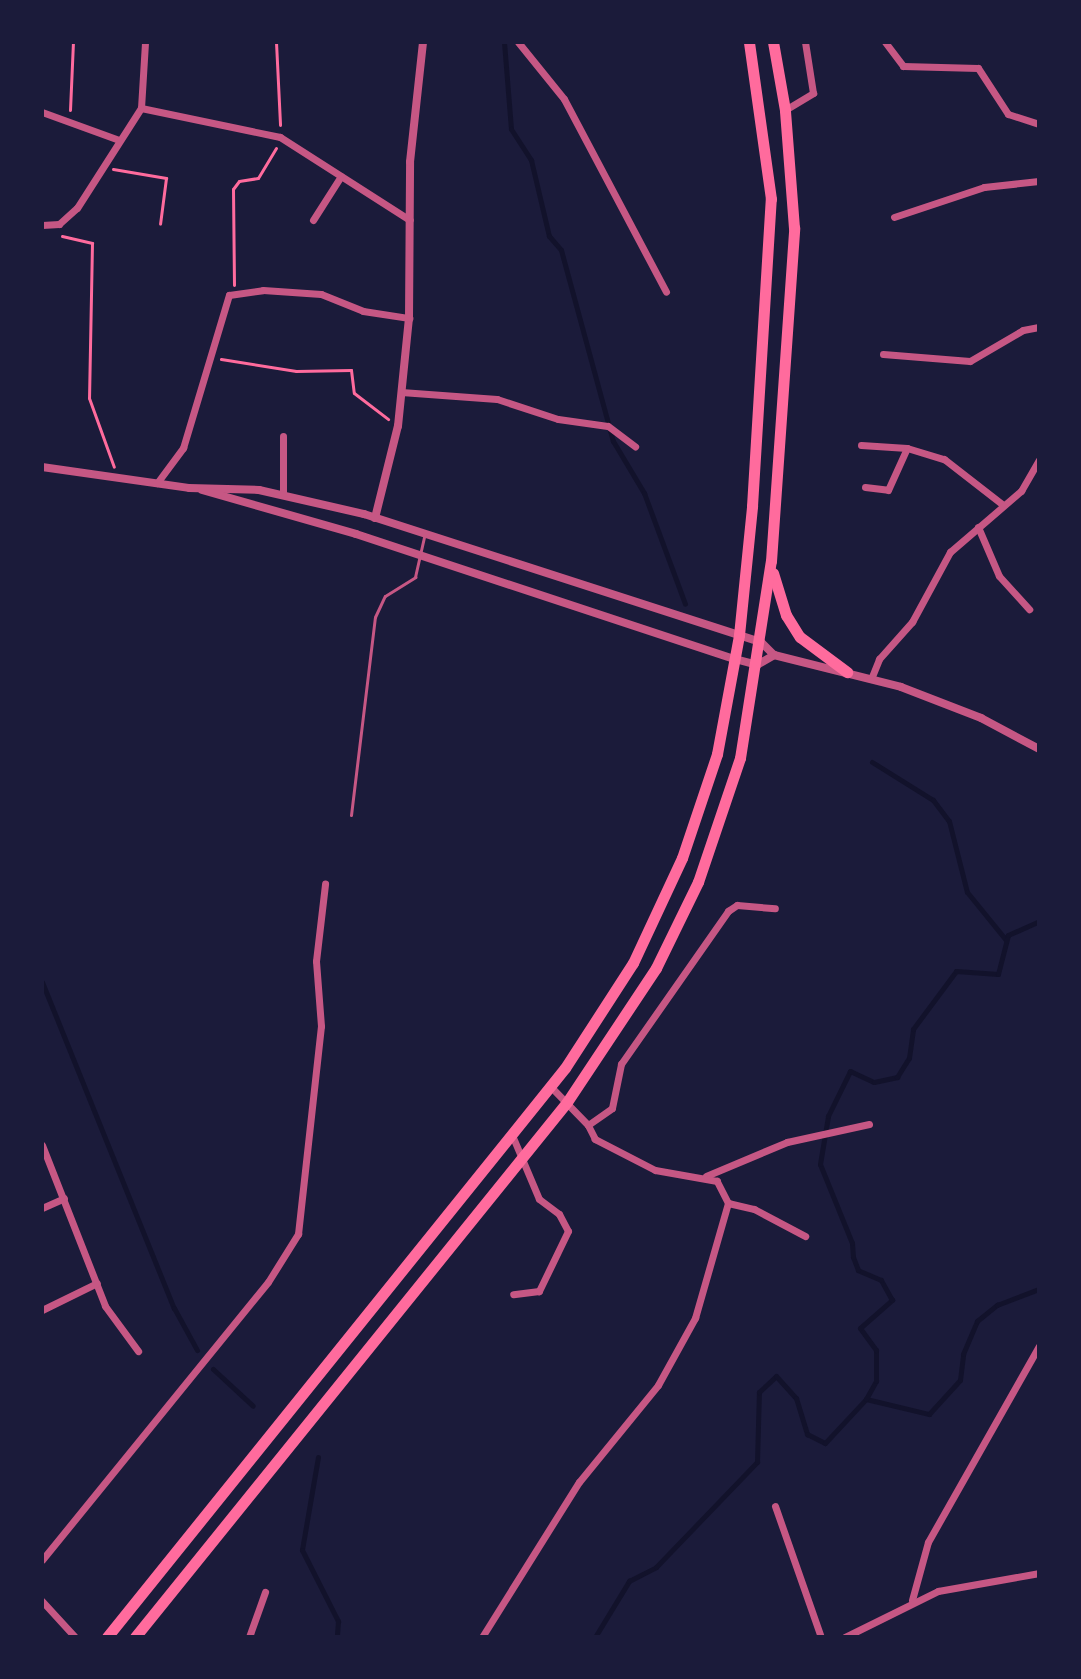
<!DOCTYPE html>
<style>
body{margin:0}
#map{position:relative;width:1081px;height:1679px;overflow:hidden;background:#1b1b3a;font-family:Manrope,sans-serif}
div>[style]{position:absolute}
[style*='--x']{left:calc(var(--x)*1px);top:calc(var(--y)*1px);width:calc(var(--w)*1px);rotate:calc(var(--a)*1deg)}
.stream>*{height:5px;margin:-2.5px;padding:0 2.5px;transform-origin:2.5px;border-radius:2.5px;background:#12122b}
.path>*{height:3px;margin:-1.5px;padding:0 1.5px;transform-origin:1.5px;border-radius:1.5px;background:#ff6b9d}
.service>*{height:3px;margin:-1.5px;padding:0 1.5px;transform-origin:1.5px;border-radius:1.5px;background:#c65784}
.minor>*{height:7px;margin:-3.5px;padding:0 3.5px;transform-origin:3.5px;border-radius:3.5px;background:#c65784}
.tertiary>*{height:8px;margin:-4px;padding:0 4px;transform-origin:4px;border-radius:4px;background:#c65784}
.primary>*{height:11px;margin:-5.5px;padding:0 5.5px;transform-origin:5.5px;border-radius:5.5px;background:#ff6b9d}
span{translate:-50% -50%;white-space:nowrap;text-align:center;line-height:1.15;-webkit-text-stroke:8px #1b1b3a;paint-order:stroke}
.frame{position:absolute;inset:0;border:44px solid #1b1b3a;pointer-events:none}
</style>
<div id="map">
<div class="stream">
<div style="--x:504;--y:42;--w:87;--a:85.4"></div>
<div style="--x:511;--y:129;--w:37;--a:57"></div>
<div style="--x:531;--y:160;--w:78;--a:76.7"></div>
<div style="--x:549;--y:236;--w:18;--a:49"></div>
<div style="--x:561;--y:250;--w:198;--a:74.8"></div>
<div style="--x:613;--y:441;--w:61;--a:59.2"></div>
<div style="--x:644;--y:493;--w:118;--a:69.7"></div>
<div style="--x:872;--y:762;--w:72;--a:31.9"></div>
<div style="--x:933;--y:800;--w:26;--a:53"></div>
<div style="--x:949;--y:821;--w:73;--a:75.8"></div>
<div style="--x:967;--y:892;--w:62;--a:50.9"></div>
<div style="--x:42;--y:982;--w:352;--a:68"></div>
<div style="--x:174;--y:1308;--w:48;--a:61.3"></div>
<div style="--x:213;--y:1369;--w:54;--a:42.8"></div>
<div style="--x:866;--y:1399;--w:65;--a:13.4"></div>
<div style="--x:929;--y:1414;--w:46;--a:-47.6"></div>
<div style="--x:960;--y:1380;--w:26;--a:-83"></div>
<div style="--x:963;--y:1354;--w:36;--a:-67"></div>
<div style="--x:977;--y:1321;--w:26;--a:-39"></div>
<div style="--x:997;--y:1305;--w:45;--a:-20.9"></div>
<div style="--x:318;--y:1457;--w:94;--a:99.8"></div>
<div style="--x:302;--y:1550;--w:80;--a:63.1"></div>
<div style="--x:338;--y:1621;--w:16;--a:94"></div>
<div style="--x:595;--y:1637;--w:66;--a:-58.7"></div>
<div style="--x:629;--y:1581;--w:30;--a:-27"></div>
<div style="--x:656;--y:1567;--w:146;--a:-46.1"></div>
<div style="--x:757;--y:1462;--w:70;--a:-88.4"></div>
<div style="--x:759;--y:1392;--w:23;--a:-43"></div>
<div style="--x:776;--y:1376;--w:30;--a:48"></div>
<div style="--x:796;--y:1398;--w:38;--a:73"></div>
<div style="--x:807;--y:1434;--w:20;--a:27"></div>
<div style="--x:825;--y:1443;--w:60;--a:-47"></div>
<div style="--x:866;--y:1399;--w:21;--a:-61"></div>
<div style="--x:876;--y:1381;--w:31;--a:-90"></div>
<div style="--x:876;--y:1350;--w:27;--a:-126"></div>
<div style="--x:860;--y:1328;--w:43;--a:-41.2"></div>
<div style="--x:892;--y:1300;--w:23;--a:-119"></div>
<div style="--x:881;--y:1280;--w:25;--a:-157"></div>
<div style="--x:858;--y:1270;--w:14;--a:-111"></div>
<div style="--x:853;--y:1257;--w:14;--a:-94"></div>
<div style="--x:852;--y:1243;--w:85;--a:-112.1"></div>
<div style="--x:820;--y:1164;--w:49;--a:-80.5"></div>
<div style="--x:828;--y:1116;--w:50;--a:-63.9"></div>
<div style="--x:850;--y:1071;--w:26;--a:25"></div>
<div style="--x:874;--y:1082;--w:24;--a:-12"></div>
<div style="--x:897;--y:1077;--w:22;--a:-58"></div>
<div style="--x:909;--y:1058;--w:29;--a:-82"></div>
<div style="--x:913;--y:1029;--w:72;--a:-53.4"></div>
<div style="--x:956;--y:971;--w:42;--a:4.1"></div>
<div style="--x:998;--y:974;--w:40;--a:-75.6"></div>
<div style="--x:1008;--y:935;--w:34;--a:-24"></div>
</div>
<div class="path">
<div style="--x:276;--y:42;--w:83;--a:87.2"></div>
<div style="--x:70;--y:110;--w:68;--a:-87.5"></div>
<div style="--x:113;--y:169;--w:54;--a:9.6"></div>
<div style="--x:166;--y:178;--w:46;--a:97.4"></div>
<div style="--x:62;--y:236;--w:31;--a:13"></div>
<div style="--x:92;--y:243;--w:155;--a:91.1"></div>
<div style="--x:89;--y:398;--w:73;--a:70.1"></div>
<div style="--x:234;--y:285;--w:96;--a:-90.6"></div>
<div style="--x:233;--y:189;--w:10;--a:-53"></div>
<div style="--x:239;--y:181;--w:19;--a:-9"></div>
<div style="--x:258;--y:178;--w:35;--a:-59"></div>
<div style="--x:221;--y:359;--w:76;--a:9.1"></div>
<div style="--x:296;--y:371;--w:55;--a:-1"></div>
<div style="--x:351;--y:370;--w:23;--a:83"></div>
<div style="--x:354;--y:393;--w:43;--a:37.4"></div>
</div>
<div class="service">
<div style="--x:351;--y:815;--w:199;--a:-83.1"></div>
<div style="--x:375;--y:617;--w:23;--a:-65"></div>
<div style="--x:385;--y:596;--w:36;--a:-32"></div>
<div style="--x:415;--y:577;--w:41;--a:-77.3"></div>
</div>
<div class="minor">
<div style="--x:518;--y:42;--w:73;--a:51.1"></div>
<div style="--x:564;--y:99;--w:218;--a:62.1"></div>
<div style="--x:885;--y:42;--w:30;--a:53"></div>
<div style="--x:903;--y:66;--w:75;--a:1.5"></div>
<div style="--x:978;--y:68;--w:55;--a:56.9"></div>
<div style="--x:1008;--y:114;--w:33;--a:18"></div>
<div style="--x:141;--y:108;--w:142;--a:11.8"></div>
<div style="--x:280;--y:137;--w:154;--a:32.6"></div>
<div style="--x:785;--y:110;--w:33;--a:-31"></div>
<div style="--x:813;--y:93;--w:52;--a:-98.9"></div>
<div style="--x:42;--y:112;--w:82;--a:20"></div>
<div style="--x:894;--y:217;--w:95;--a:-18.4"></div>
<div style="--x:984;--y:187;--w:55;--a:-6.2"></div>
<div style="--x:313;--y:220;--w:52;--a:-57.5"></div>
<div style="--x:42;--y:225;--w:17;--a:-3"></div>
<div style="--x:59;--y:224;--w:24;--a:-42"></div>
<div style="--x:77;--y:208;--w:119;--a:-57.4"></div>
<div style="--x:141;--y:108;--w:66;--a:-86.5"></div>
<div style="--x:883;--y:354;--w:87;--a:4.6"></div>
<div style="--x:970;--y:361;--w:61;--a:-30.3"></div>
<div style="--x:1023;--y:330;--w:16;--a:-11"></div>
<div style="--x:401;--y:392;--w:96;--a:4.2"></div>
<div style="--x:497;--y:399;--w:64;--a:18.2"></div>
<div style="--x:558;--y:419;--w:50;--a:8"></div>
<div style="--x:608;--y:426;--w:34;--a:37"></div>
<div style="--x:861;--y:445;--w:46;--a:3.7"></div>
<div style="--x:907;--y:448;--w:39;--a:17"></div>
<div style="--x:944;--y:459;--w:75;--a:37.9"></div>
<div style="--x:157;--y:483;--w:44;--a:-53.4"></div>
<div style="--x:183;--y:448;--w:160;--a:-73.3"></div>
<div style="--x:229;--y:295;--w:34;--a:-8"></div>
<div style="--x:263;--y:290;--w:58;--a:3.9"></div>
<div style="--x:321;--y:294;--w:45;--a:22"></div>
<div style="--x:363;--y:311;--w:47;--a:8.7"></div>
<div style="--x:865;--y:487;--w:23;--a:7"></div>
<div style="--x:888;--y:490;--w:46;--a:-65.7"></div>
<div style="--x:283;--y:495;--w:59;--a:-90"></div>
<div style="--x:978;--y:527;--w:53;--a:66.8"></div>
<div style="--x:999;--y:576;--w:45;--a:47.7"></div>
<div style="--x:871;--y:679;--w:22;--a:-68"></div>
<div style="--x:879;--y:659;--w:50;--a:-48.3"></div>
<div style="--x:912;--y:622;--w:80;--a:-61.5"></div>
<div style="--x:950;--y:552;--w:94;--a:-40.7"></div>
<div style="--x:1021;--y:491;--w:36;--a:-60"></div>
<div style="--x:588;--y:1125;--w:29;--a:-35"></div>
<div style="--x:612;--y:1108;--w:45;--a:-78.4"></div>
<div style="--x:621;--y:1064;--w:187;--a:-55"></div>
<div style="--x:728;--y:911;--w:11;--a:-34"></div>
<div style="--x:737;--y:905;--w:38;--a:5"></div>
<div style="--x:512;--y:1135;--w:69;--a:67.1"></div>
<div style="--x:539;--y:1199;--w:25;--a:37"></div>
<div style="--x:559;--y:1214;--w:19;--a:62"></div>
<div style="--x:568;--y:1231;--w:67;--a:115.8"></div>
<div style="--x:539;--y:1291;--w:26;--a:173"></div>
<div style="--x:42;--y:1145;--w:173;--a:68.6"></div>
<div style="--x:105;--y:1306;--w:56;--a:53.7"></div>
<div style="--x:706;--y:1176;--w:88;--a:-22.8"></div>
<div style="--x:787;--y:1142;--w:84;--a:-12.4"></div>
<div style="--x:728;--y:1203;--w:27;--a:13"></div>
<div style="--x:754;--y:1209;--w:58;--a:27.9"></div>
<div style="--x:42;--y:1208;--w:24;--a:-24"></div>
<div style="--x:42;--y:1310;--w:61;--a:-26.1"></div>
<div style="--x:775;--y:1506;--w:139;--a:70.7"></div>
<div style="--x:42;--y:1560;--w:358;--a:-50.9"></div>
<div style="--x:268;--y:1282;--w:57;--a:-58"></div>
<div style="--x:298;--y:1234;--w:209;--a:-83.7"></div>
<div style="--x:321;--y:1026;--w:65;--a:-94.4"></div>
<div style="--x:316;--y:961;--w:78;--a:-83.3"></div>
<div style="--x:912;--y:1600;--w:60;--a:-74.6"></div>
<div style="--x:928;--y:1542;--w:225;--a:-60.5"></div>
<div style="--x:42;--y:1601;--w:49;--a:47.5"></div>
<div style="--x:249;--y:1637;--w:48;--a:-70.4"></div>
<div style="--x:482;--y:1637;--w:183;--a:-58"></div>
<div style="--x:579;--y:1482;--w:125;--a:-50.8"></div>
<div style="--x:658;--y:1385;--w:77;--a:-61.1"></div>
<div style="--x:695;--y:1318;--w:120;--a:-74"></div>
<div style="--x:728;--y:1203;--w:25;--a:-117"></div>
<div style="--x:717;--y:1181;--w:63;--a:-169.9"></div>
<div style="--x:655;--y:1170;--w:68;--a:-152.7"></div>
<div style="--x:595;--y:1139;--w:16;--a:-117"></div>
<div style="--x:588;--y:1125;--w:53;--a:-134.2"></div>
<div style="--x:845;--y:1637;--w:104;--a:-26.3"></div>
<div style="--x:938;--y:1591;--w:103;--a:-10.1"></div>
</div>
<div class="tertiary">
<div style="--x:42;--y:467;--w:148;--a:8.1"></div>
<div style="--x:189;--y:488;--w:70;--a:1.6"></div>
<div style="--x:259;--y:490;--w:108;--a:12.9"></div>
<div style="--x:364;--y:514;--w:417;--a:17.9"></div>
<div style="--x:761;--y:642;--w:18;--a:45"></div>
<div style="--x:774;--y:655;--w:131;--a:14.1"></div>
<div style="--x:901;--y:687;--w:86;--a:21.2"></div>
<div style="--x:981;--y:718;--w:66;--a:28.1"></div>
<div style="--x:202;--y:490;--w:160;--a:15.9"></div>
<div style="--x:356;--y:534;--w:399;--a:18.3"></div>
<div style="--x:735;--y:659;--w:23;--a:15"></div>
<div style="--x:757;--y:665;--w:20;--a:-30"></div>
<div style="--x:375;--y:518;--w:95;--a:-76"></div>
<div style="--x:398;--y:426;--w:109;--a:-84.2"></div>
<div style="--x:409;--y:318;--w:156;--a:-89.6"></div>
<div style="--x:410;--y:162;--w:121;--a:-83.8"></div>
</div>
<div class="primary">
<div style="--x:773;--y:573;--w:44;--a:72.8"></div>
<div style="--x:786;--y:615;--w:26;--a:58"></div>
<div style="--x:800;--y:637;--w:59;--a:36.7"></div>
<div style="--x:107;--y:1637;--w:730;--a:-51.17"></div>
<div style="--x:565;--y:1068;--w:125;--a:-57.1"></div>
<div style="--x:633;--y:963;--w:116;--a:-65"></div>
<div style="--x:682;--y:858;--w:110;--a:-71.4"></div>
<div style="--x:717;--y:754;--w:121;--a:-79.5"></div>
<div style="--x:739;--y:635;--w:130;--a:-84.2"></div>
<div style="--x:752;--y:506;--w:308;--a:-86.5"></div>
<div style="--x:771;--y:199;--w:159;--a:-98"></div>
<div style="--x:135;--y:1637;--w:688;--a:-51.08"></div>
<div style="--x:567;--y:1102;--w:161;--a:-56.4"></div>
<div style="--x:656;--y:968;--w:96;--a:-64"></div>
<div style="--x:698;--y:882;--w:131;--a:-71.3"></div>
<div style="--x:740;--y:758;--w:199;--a:-81.1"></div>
<div style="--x:771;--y:561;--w:334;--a:-86"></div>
<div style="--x:794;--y:228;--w:118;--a:-94.4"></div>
<div style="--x:785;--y:110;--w:69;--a:-100"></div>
</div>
<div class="frame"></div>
</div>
